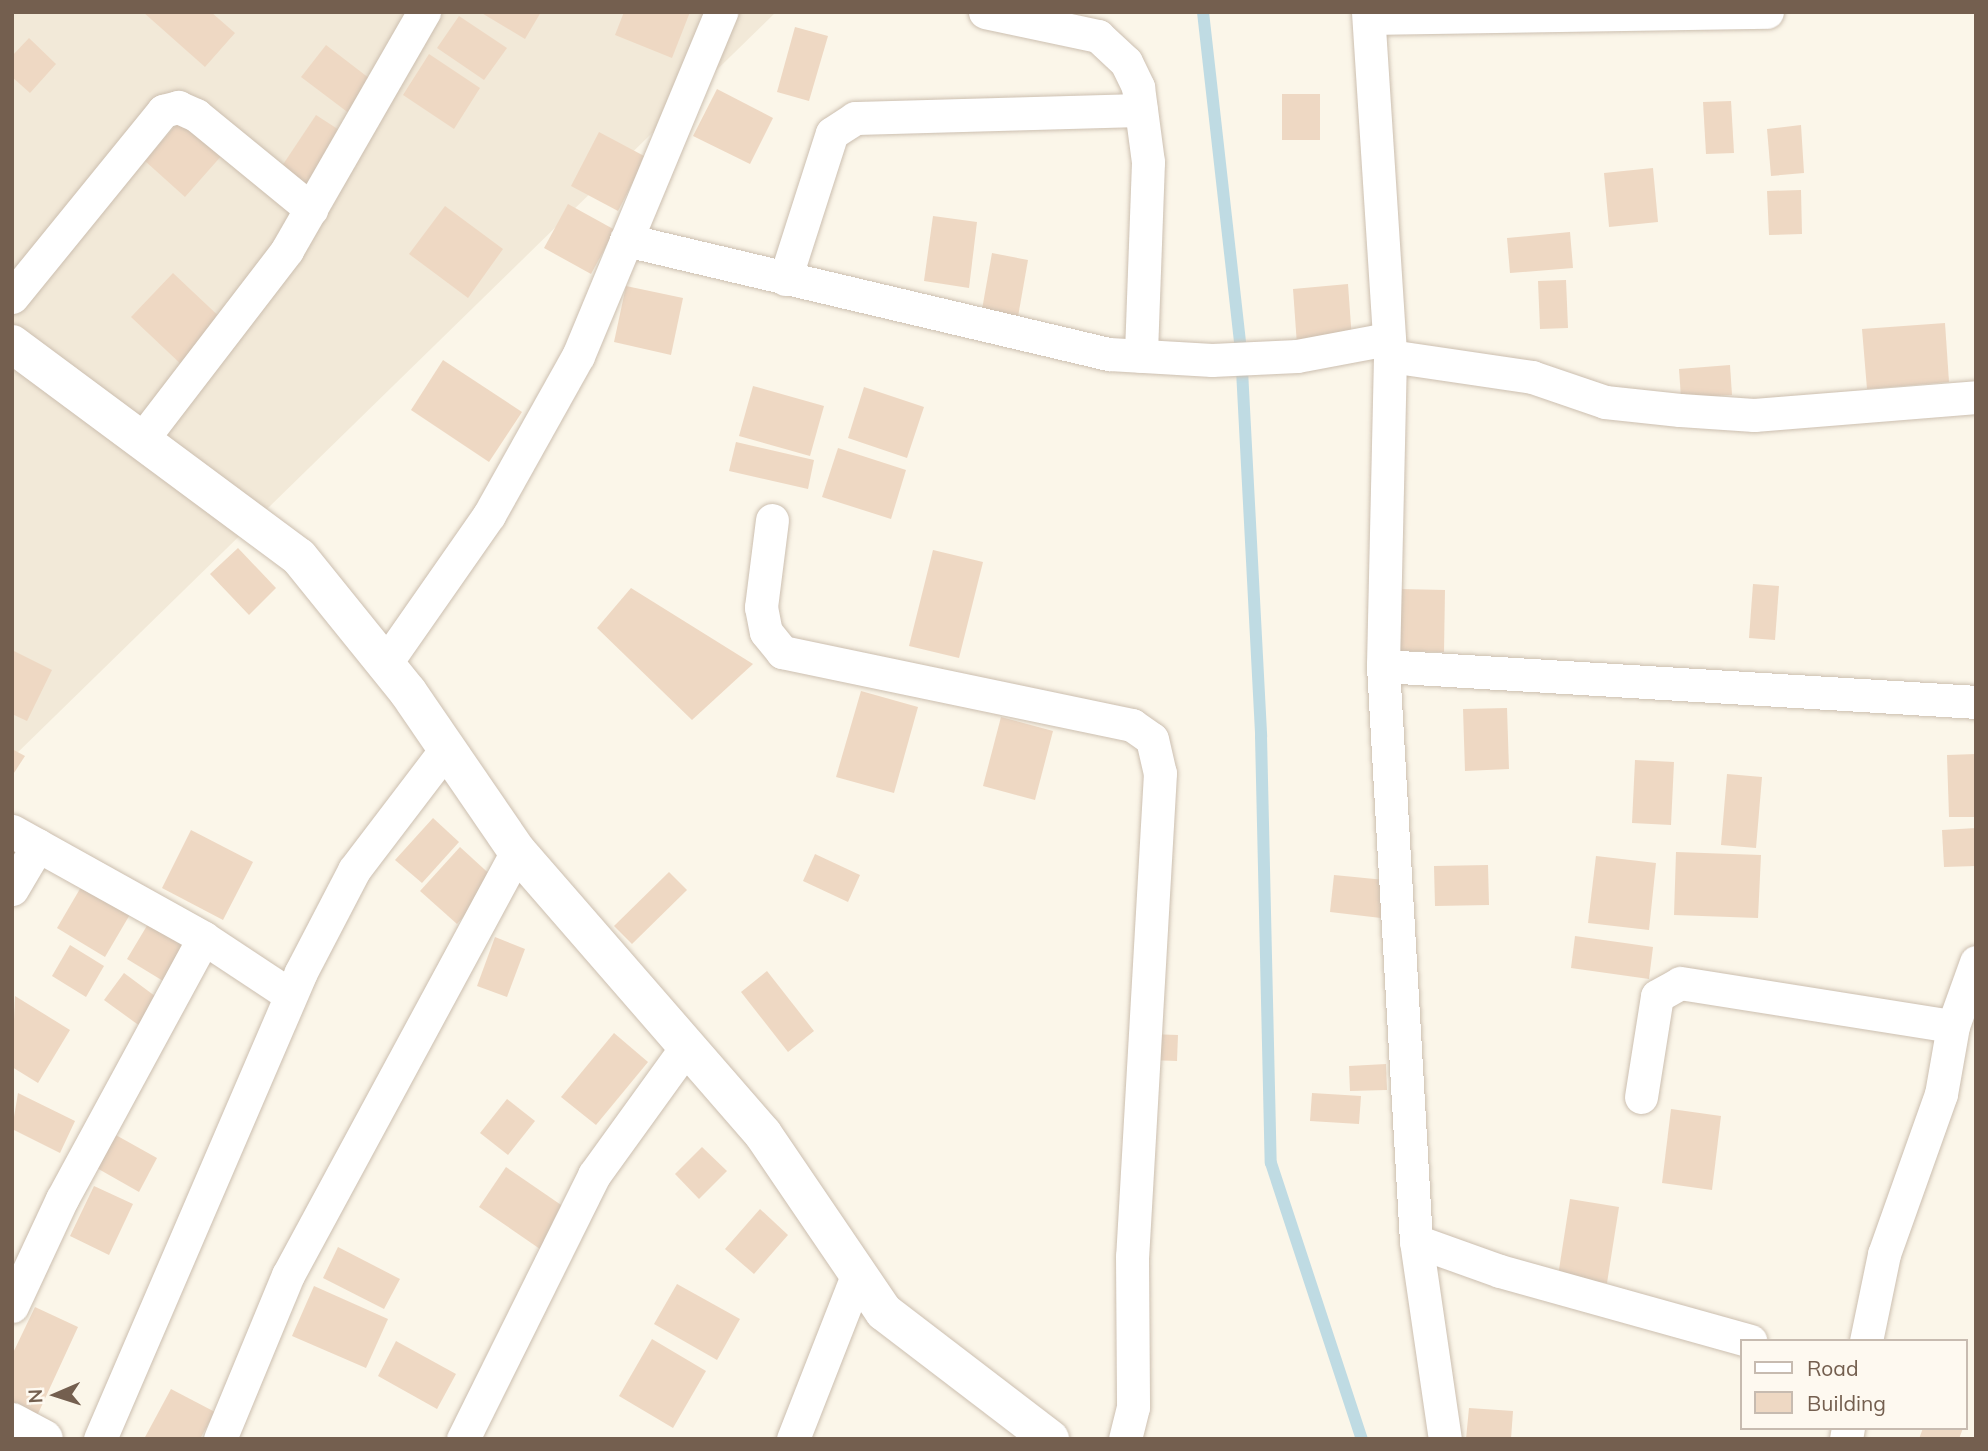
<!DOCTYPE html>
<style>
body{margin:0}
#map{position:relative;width:1988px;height:1451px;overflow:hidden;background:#fbf6e9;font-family:Mulish,sans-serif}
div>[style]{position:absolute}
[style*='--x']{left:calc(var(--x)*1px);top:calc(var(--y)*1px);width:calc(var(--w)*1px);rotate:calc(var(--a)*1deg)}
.residential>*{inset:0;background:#f2e9d8}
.stream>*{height:12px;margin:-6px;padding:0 6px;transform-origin:6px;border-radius:6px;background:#bfdbe3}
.building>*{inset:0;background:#eed8c3}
.roads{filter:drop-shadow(0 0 2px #ccbfb0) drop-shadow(0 0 2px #ccbfb0)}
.minor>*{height:33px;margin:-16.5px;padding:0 16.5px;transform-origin:16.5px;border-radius:16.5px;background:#fff}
.tertiary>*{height:38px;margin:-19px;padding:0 19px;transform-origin:19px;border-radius:19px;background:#fff}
span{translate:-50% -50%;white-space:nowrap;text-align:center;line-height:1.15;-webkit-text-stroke:5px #fef9f0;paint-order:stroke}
.frame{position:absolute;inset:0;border:14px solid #745f4f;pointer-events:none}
.legend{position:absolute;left:1740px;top:1339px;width:228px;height:91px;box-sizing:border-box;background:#fef9f0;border:2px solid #c7bbb0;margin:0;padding:9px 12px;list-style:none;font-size:21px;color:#745f4f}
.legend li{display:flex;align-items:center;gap:14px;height:35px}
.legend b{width:35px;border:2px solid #c7bbb0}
.north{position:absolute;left:21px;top:1360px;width:70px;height:70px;-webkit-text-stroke:5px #fef9f0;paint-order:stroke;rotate:267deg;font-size:19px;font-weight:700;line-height:28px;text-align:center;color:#745f4f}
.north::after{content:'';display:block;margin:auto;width:24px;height:32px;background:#745f4f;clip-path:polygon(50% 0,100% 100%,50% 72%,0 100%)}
</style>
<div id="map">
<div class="residential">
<div style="clip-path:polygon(12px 12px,776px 12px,12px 758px)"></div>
</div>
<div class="stream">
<div style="--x:1203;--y:12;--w:341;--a:83.6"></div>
<div style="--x:1241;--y:351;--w:386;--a:87"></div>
<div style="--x:1261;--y:736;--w:427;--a:88.7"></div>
<div style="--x:1271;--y:1163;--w:291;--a:71.8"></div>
</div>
<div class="building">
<div style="clip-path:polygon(143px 12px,211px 12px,235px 33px,205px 67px)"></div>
<div style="clip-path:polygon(480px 12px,541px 12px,525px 39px)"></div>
<div style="clip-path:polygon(624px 12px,690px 12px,672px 58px,615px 35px)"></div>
<div style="clip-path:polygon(459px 16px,507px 48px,484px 80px,437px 48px)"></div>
<div style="clip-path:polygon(795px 27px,828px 36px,809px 101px,777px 92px)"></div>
<div style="clip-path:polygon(29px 38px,56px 64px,30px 93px,12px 77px,12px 56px)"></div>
<div style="clip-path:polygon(326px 45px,378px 85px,354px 117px,301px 77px)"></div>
<div style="clip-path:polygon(429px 54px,480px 88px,454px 129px,403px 95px)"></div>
<div style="clip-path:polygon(717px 89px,773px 118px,750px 164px,693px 136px)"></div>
<div style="clip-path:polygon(1282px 94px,1320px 94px,1320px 140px,1282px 140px)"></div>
<div style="clip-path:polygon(1731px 101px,1734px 153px,1706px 154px,1703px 102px)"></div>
<div style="clip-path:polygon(316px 115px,350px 137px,314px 191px,280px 169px)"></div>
<div style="clip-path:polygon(182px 118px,223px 154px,185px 197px,145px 161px)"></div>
<div style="clip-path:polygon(1801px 125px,1804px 173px,1771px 176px,1767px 129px)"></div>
<div style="clip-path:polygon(599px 132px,646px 157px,618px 211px,571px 186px)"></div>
<div style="clip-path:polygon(1653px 168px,1658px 222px,1609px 227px,1604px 173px)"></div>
<div style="clip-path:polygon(1801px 190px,1802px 234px,1769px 235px,1767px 191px)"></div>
<div style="clip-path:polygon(568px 204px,615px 230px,591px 274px,544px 248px)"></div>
<div style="clip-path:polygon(445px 206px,503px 249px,468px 298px,409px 254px)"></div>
<div style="clip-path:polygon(933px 216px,977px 222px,969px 288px,924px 281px)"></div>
<div style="clip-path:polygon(1570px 232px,1573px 268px,1510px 273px,1507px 238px)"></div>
<div style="clip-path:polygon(992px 253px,1028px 260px,1016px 328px,980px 321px)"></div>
<div style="clip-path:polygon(173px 273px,226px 323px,185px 368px,131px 317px)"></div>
<div style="clip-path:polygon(1566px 280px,1568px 328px,1540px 329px,1538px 281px)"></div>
<div style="clip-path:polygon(1348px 284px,1352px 340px,1297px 345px,1293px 289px)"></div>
<div style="clip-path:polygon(626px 286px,683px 298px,671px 355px,614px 342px)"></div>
<div style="clip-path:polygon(1945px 323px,1949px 382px,1867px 389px,1862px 329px)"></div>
<div style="clip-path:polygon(443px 360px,522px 412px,489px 462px,411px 410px)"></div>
<div style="clip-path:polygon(1730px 365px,1732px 395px,1681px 398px,1679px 369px)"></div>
<div style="clip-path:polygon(753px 386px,824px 406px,810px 456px,739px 436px)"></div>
<div style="clip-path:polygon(864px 387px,924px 407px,907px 458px,848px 438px)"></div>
<div style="clip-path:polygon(736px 442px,814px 460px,808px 489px,729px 471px)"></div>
<div style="clip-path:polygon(838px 448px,906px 470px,891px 519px,822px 497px)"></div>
<div style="clip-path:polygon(238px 548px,276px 588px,249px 615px,210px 574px)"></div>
<div style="clip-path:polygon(933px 550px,983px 562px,959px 658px,909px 646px)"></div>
<div style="clip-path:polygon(1753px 584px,1779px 586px,1775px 640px,1749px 638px)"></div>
<div style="clip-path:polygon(631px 588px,753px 664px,692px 720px,597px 628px)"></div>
<div style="clip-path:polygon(1399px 589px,1445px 590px,1444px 652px,1398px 651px)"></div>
<div style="clip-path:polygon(12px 650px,52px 670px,27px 721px,12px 714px)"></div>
<div style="clip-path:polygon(861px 691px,918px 707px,894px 793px,836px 777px)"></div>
<div style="clip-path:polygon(1507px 708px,1509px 769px,1465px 771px,1463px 709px)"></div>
<div style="clip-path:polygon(1001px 717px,1053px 731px,1035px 800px,983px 786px)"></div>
<div style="clip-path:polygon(12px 749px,25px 756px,12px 776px)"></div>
<div style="clip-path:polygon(1976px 754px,1976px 817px,1949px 817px,1947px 755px)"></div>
<div style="clip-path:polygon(1635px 760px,1674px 762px,1671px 825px,1632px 823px)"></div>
<div style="clip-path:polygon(1727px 774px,1762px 777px,1756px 848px,1721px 845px)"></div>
<div style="clip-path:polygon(433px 818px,459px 842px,422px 883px,395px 860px)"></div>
<div style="clip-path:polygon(1976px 828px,1976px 866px,1944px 867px,1942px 830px)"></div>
<div style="clip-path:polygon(191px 830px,253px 862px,223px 920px,162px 888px)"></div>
<div style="clip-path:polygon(460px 847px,496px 880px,457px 924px,420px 891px)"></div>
<div style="clip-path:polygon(1676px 852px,1761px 855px,1758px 918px,1674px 915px)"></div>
<div style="clip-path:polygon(815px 854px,860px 875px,848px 902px,803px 881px)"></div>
<div style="clip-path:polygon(1596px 856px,1656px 863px,1649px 930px,1588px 923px)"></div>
<div style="clip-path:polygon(1488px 865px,1489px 905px,1435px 906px,1434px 866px)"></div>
<div style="clip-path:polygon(669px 872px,687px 890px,632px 944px,614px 926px)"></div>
<div style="clip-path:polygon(1334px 875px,1385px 880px,1381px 918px,1330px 912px)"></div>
<div style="clip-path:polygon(84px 882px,132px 911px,105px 957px,57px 928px)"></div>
<div style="clip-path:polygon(148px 924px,194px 953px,173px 987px,127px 959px)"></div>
<div style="clip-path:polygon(1575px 936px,1653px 947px,1649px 979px,1571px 968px)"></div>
<div style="clip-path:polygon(495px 937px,525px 949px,507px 997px,477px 986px)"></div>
<div style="clip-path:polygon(70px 945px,104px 966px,86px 997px,52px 976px)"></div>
<div style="clip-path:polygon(767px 971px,814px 1031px,788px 1052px,741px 992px)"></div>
<div style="clip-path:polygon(124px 973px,163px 1002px,144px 1029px,104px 1000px)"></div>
<div style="clip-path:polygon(15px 996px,70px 1030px,38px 1083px,12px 1067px)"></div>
<div style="clip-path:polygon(614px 1033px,648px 1062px,596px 1125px,561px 1097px)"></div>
<div style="clip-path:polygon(1150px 1034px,1178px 1035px,1177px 1061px,1149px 1060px)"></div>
<div style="clip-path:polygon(1386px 1064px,1387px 1090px,1350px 1091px,1349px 1066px)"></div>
<div style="clip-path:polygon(18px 1093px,75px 1121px,60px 1153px,12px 1129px)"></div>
<div style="clip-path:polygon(1312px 1093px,1361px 1096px,1359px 1124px,1310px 1121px)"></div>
<div style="clip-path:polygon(507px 1099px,535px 1121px,508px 1155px,480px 1133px)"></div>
<div style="clip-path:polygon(1671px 1109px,1721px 1116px,1712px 1190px,1662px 1183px)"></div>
<div style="clip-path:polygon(114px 1134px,157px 1158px,139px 1192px,95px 1167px)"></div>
<div style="clip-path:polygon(702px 1147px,727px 1171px,699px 1199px,675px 1174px)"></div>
<div style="clip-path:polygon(506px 1167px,567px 1209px,540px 1249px,479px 1207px)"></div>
<div style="clip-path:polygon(94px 1186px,133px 1204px,109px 1255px,70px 1236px)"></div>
<div style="clip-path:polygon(1570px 1199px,1619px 1207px,1607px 1283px,1558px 1276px)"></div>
<div style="clip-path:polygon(760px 1209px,788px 1235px,754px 1274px,725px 1249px)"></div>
<div style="clip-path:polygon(338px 1247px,400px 1279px,384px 1309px,323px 1278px)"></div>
<div style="clip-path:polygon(677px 1284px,740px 1319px,717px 1360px,654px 1324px)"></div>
<div style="clip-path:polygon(314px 1286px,388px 1319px,366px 1368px,292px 1336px)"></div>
<div style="clip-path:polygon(35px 1307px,78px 1327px,36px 1418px,12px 1407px,12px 1355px)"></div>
<div style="clip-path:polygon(652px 1339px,706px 1371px,673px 1428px,619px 1396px)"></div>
<div style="clip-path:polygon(396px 1341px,456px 1374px,437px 1409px,378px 1376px)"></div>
<div style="clip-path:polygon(171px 1389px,215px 1412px,200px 1439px,144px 1439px)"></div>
<div style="clip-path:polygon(1469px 1408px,1513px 1411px,1511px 1439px,1466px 1439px)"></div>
<div style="clip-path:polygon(1923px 1428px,1963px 1428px,1959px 1439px,1919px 1439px)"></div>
</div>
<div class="roads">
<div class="minor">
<div style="--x:985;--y:12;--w:116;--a:12"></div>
<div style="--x:1098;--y:36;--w:38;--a:43"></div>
<div style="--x:1126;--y:62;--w:28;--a:64"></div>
<div style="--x:1138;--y:87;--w:76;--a:82.4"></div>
<div style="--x:1148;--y:162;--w:194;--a:92.1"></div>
<div style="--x:1368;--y:12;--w:345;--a:86.3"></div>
<div style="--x:1390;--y:356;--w:310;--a:91.3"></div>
<div style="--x:1383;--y:666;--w:576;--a:86.72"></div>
<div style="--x:1416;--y:1241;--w:200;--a:81.7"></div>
<div style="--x:1369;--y:18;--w:398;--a:-0.9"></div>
<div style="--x:626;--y:240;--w:496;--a:13.3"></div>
<div style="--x:1109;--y:354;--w:103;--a:3.3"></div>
<div style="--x:1212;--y:360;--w:85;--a:-2.7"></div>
<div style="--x:1297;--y:356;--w:92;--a:-10.7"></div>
<div style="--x:785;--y:279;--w:153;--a:-72.2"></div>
<div style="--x:832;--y:133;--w:27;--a:-33"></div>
<div style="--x:855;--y:118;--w:286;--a:-1.6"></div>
<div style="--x:12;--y:297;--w:240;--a:-50.9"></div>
<div style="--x:163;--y:111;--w:16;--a:-15"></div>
<div style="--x:178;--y:107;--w:20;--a:24"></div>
<div style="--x:196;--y:115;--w:149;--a:39.3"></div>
<div style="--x:1390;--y:356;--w:144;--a:8.4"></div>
<div style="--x:1532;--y:377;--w:77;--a:18.9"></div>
<div style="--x:1605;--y:402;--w:75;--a:6.1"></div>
<div style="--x:1680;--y:410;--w:74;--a:3.9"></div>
<div style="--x:1754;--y:415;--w:223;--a:-4.6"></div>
<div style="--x:143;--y:438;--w:237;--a:-52.5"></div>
<div style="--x:287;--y:250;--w:275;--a:-60.1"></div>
<div style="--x:772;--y:520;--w:88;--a:97.2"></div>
<div style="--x:761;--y:607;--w:25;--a:79"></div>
<div style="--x:766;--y:632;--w:26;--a:51"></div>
<div style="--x:782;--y:652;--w:358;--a:11.8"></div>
<div style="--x:1132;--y:725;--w:24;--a:35"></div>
<div style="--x:1152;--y:739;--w:35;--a:77"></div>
<div style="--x:1160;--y:773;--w:484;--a:93.3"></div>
<div style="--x:1132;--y:1256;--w:151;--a:89.6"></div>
<div style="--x:1133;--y:1407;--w:33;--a:104"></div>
<div style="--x:385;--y:664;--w:182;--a:-55.1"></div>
<div style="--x:489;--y:515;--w:182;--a:-60.8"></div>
<div style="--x:578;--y:356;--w:373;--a:-67.4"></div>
<div style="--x:1383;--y:666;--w:594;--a:3.47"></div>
<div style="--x:12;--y:831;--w:220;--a:29.1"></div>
<div style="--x:204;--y:938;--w:103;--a:33.5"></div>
<div style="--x:12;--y:889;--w:51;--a:-59.4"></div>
<div style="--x:1641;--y:1097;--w:102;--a:-81"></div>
<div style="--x:1657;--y:996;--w:26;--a:-29"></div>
<div style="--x:1680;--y:983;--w:276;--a:9"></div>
<div style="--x:1416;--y:1241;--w:89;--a:19.7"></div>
<div style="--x:1500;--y:1271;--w:260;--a:15.6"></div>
<div style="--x:12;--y:1306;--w:118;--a:-65"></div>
<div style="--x:62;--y:1199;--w:297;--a:-61.5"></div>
<div style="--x:1866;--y:1341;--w:89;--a:-78.3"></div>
<div style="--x:1884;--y:1254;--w:170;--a:-70.4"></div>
<div style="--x:1941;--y:1094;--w:69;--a:-80"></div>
<div style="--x:1953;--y:1026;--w:68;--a:-70.2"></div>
<div style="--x:100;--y:1439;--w:508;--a:-66.71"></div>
<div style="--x:301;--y:972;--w:115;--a:-62.5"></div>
<div style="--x:354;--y:870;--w:153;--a:-52.7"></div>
<div style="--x:220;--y:1439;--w:178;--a:-67.5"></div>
<div style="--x:288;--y:1275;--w:482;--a:-61.6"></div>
<div style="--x:463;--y:1439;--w:295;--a:-63.6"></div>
<div style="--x:594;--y:1175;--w:159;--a:-54.2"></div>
<div style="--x:793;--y:1439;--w:178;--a:-68.6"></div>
<div style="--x:1846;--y:1439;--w:11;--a:-80"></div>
</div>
<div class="tertiary">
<div style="--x:12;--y:344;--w:357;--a:36.6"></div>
<div style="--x:299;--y:557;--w:174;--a:51.1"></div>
<div style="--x:408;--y:692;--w:193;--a:55.6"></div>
<div style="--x:517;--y:851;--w:375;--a:49"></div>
<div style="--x:763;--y:1134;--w:215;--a:55.8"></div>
<div style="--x:884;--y:1312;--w:209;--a:37.4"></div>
<div style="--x:12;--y:1422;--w:36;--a:28"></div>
</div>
</div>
<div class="frame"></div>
<ul class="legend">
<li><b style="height:9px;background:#fff"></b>Road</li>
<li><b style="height:19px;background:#eed8c3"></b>Building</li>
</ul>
<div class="north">N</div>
</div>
